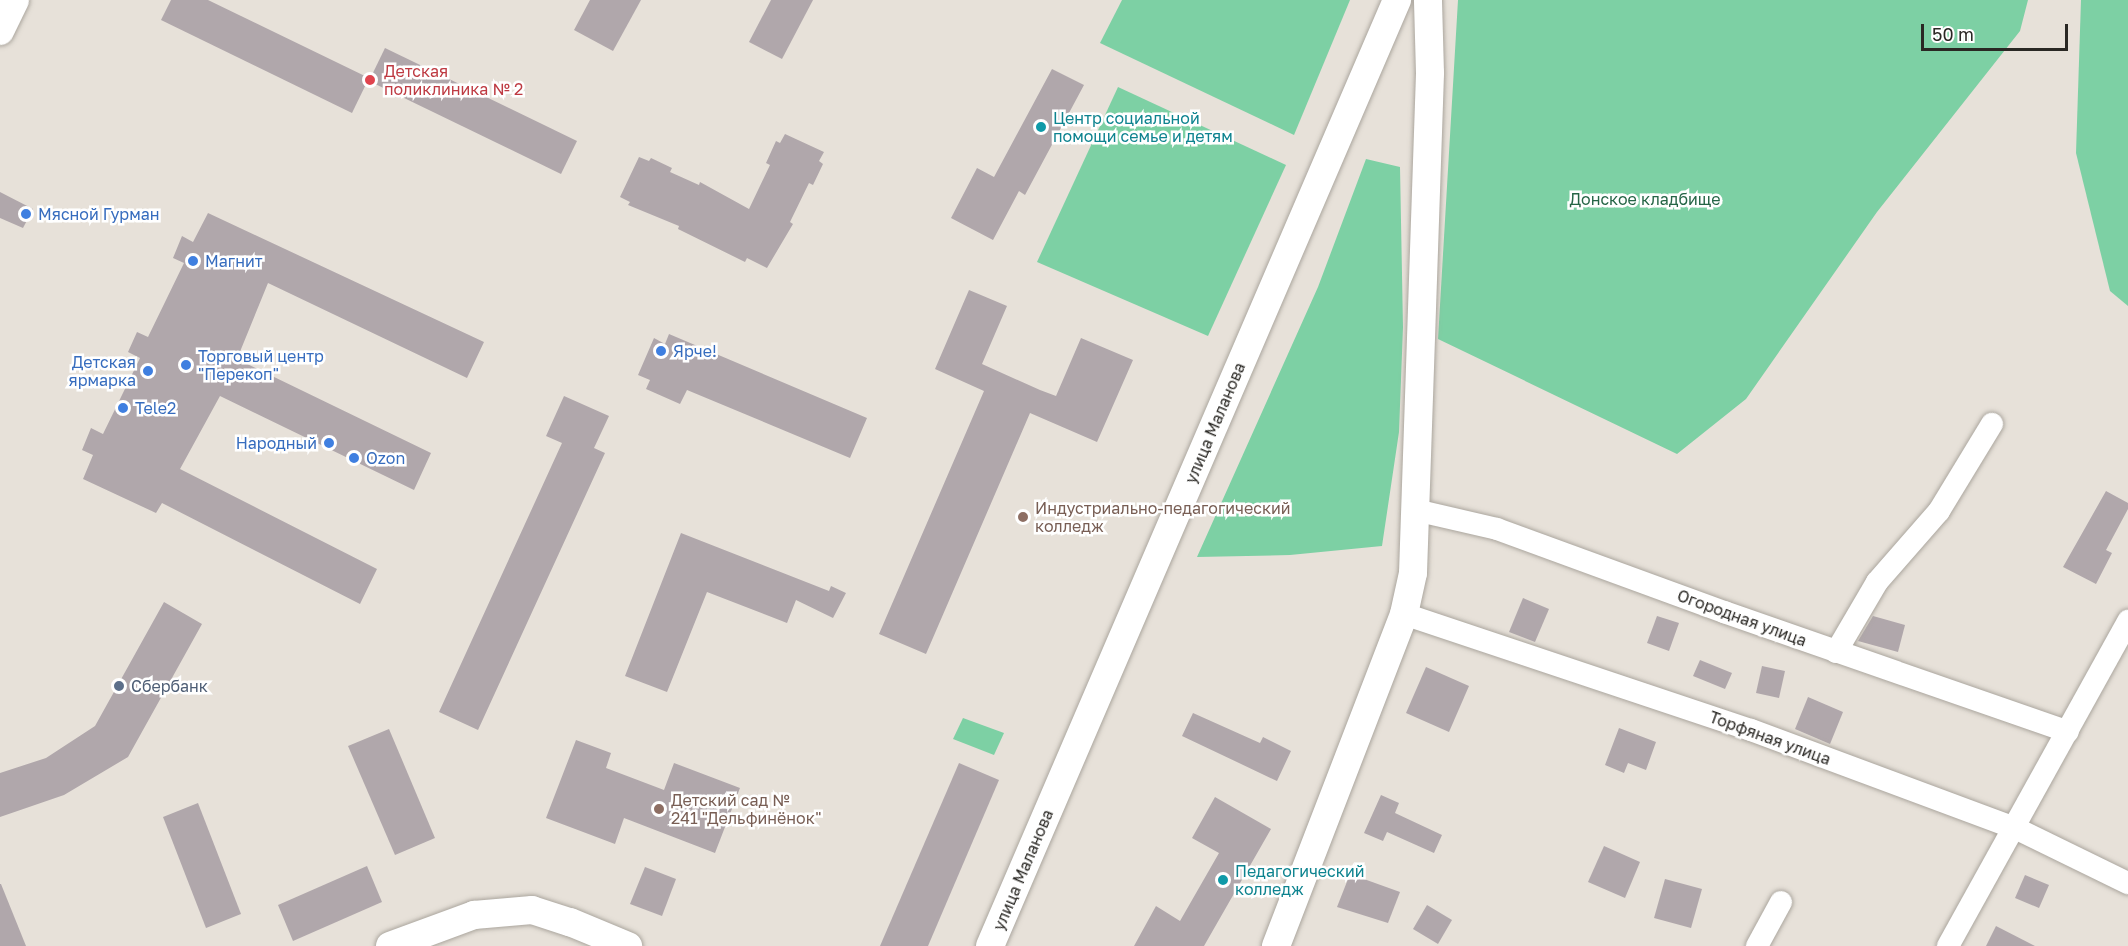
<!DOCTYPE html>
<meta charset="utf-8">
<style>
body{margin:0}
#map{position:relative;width:2128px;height:946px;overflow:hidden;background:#e7e1d9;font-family:"Golos Text",sans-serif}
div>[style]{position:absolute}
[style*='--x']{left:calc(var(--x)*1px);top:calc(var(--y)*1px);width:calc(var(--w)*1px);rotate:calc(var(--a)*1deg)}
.green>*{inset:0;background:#7dd0a4}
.building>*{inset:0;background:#b0a7ab}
.roads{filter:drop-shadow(0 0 2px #aba69e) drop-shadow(0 0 2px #aba69e)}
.minor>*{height:22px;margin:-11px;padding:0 11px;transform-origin:11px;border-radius:11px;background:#fff}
.tertiary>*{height:28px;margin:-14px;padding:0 14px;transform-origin:14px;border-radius:14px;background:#fff}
.dots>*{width:16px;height:16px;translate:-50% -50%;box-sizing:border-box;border:3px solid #fff;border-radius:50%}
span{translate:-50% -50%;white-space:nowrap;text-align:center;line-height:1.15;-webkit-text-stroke:5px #fff;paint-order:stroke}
.health-label{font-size:16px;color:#be3a42}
.left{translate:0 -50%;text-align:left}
.culture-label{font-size:16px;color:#0d838f}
.park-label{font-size:16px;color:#256546}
.shop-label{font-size:16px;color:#366cbe}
.right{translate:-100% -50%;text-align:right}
.street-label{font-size:16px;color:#2a2824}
.education-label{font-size:16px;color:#785e54}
.service-label{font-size:16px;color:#4e5e75}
.scale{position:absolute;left:1921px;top:24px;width:147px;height:27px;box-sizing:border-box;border:3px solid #2a2824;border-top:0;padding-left:8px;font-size:18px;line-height:21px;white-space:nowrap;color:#2a2824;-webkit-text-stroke:4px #fff;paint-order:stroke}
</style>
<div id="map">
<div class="green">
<div style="clip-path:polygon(1122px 0,1350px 0,1294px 135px,1100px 43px)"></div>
<div style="clip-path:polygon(1458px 0,2028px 0,2020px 31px,1877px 212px,1746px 399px,1677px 454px,1438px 339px)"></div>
<div style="clip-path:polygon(2081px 0,2128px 0,2128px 306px,2110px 291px,2076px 153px)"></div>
<div style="clip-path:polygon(1118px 87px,1286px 165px,1208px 336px,1037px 262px)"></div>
<div style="clip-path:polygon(1366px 159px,1400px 167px,1403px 327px,1399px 432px,1382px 546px,1290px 555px,1197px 557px,1318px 287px)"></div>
<div style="clip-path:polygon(963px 718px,1004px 733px,994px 755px,953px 739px)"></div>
</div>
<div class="building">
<div style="clip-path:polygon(171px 0,208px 0,369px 78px,352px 113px,161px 20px)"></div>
<div style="clip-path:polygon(590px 0,641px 0,613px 51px,574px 30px)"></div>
<div style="clip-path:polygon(771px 0,813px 0,782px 59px,749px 42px)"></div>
<div style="clip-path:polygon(385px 48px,577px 141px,561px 174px,369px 81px)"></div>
<div style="clip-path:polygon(1052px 69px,1084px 85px,1025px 195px,1019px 191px,993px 240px,951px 218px,977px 168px,994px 177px)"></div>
<div style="clip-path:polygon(785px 134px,824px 152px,819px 161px,823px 164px,813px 185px,809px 183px,790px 222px,793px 224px,767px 268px,747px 258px,745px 262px,678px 229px,679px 226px,628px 205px,630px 202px,620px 197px,639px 157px,649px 161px,651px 158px,672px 168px,670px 172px,699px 185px,700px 182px,749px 209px,770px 165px,766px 163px,776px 141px,780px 143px)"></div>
<div style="clip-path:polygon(0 192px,33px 209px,23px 228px,0 218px)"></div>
<div style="clip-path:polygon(208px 213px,484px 342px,467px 378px,268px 283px,237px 359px,431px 453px,414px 490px,220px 396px,180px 469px,377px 569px,360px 604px,162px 503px,156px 513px,83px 479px,93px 455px,82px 450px,91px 428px,103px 434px,140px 358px,128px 352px,137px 332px,148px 337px,184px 263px,173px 258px,182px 236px,193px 242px)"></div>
<div style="clip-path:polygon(969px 290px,1007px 306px,982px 364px,1040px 390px,1056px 396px,1081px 338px,1133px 360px,1097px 442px,1030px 413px,926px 654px,879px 634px,984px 391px,935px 369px)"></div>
<div style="clip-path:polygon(669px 334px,867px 418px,850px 458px,687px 390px,680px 404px,646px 389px,650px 380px,638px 375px,654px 338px,665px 344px)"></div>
<div style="clip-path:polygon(564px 396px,609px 416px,594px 448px,605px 453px,478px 730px,439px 712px,562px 443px,546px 436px)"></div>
<div style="clip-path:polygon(2106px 491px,2128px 503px,2128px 509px,2106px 550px,2112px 553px,2096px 584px,2063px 567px)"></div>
<div style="clip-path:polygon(681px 533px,829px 591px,831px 586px,846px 593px,833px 618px,796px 600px,787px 623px,707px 592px,667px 692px,625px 676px)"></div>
<div style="clip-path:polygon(1523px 598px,1549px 609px,1535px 642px,1509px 632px)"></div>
<div style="clip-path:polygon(164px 602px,202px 624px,128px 757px,64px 795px,0 817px,0 773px,46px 758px,95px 726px)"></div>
<div style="clip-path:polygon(1657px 616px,1679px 623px,1669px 651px,1647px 643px)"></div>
<div style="clip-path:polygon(1873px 616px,1905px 625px,1898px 652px,1858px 641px)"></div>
<div style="clip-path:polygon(1700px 660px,1732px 673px,1725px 689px,1693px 676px)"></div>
<div style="clip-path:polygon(1762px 666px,1785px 671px,1779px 698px,1756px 693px)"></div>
<div style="clip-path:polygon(1426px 667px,1469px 686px,1449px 732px,1406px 713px)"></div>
<div style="clip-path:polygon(1808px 697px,1843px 712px,1830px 744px,1795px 729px)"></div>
<div style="clip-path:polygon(1193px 713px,1260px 743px,1263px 737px,1291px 751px,1277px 781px,1182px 736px)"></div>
<div style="clip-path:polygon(1619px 728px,1656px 742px,1646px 770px,1628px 763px,1624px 773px,1605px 765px)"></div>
<div style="clip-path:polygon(389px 729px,435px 838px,395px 855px,348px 746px)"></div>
<div style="clip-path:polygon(576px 740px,611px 753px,606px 768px,664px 790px,674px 763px,740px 788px,715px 853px,624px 818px,615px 844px,546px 818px)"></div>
<div style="clip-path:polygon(959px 763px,999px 780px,928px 946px,880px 946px)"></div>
<div style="clip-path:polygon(1381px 795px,1399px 803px,1395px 813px,1442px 835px,1434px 853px,1387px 832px,1383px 841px,1364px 833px)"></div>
<div style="clip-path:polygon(1215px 797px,1271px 829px,1204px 946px,1134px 946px,1156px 906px,1180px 921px,1219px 853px,1192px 838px)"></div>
<div style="clip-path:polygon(198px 803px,241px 914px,206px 928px,163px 817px)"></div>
<div style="clip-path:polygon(1604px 846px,1640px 862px,1625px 898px,1588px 882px)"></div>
<div style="clip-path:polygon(367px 866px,382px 902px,293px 941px,278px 905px)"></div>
<div style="clip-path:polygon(645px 867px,676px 879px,662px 916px,630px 904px)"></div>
<div style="clip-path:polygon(1350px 874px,1400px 892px,1388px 923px,1337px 907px)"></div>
<div style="clip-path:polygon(2025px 875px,2049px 885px,2039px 908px,2015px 898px)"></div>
<div style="clip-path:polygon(1665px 879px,1702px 889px,1691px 928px,1654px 918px)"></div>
<div style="clip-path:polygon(0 884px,1px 884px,26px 946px,0 946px)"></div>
<div style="clip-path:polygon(1427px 905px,1452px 920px,1438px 944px,1413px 929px)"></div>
<div style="clip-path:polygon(1996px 926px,2035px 946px,1986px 946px)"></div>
</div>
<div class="roads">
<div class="minor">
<div style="--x:1415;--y:510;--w:84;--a:13"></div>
<div style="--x:1497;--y:529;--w:242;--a:20.1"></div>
<div style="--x:1724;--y:612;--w:364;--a:19.2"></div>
<div style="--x:1404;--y:614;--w:366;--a:18.5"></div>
<div style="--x:1751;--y:730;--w:282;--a:20.4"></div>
<div style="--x:2015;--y:828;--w:126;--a:26"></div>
<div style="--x:1836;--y:652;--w:81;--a:-59.6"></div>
<div style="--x:1877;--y:582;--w:94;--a:-48.9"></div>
<div style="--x:1939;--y:511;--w:102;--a:-58.7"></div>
<div style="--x:1757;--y:946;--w:50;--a:-61.4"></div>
<div style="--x:1948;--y:946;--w:372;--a:-61"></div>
</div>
<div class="tertiary">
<div style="--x:0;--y:31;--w:34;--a:-64"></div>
<div style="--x:390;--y:946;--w:90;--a:-20.3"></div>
<div style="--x:474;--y:915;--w:58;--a:-4.9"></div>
<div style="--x:532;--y:910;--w:40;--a:18"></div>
<div style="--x:570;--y:922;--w:63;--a:22.5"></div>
<div style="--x:990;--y:946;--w:1030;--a:-66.72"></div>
<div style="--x:1276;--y:946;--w:356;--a:-68.9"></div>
<div style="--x:1404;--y:614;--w:42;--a:-77.6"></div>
<div style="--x:1413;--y:573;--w:500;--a:-88.05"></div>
<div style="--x:1430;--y:73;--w:73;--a:-91.6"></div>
</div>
</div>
<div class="dots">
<div style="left:370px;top:80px;background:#e0444e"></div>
<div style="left:1041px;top:127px;background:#0f9aa8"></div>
<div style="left:26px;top:214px;background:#3f7fe0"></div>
<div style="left:193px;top:261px;background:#3f7fe0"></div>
<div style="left:661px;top:351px;background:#3f7fe0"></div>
<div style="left:186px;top:365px;background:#3f7fe0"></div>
<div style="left:148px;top:371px;background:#3f7fe0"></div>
<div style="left:123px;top:408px;background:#3f7fe0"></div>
<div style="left:329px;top:443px;background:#3f7fe0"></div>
<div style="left:354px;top:458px;background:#3f7fe0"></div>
<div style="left:1023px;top:517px;background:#8d6e63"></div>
<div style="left:119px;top:686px;background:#5c6f8a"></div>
<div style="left:659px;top:809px;background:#8d6e63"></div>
<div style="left:1223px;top:880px;background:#0f9aa8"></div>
</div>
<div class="health-label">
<span class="left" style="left:384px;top:80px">Детская<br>поликлиника № 2</span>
</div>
<div class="culture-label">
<span class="left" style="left:1053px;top:127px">Центр социальной<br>помощи семье и детям</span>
<span class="left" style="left:1235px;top:880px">Педагогический<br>колледж</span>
</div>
<div class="park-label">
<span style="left:1645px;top:199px">Донское кладбище</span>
</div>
<div class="shop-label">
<span class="left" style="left:38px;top:214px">Мясной Гурман</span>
<span class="left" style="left:205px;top:261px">Магнит</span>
<span class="left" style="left:673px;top:351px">Ярче!</span>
<span class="left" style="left:198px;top:365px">Торговый центр<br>"Перекоп"</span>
<span class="right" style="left:136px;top:371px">Детская<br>ярмарка</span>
<span class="left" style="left:135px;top:408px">Tele2</span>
<span class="right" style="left:317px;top:443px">Народный</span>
<span class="left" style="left:366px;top:458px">Ozon</span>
</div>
<div class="street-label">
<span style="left:1215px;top:423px;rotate:-67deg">улица Маланова</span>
<span style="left:1742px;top:618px;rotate:20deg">Огородная улица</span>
<span style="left:1770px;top:738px;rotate:20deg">Торфяная улица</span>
<span style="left:1023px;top:870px;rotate:-67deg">улица Маланова</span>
</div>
<div class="education-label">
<span class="left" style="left:1035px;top:517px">Индустриально-педагогический<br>колледж</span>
<span class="left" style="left:671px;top:809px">Детский сад №<br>241 "Дельфинёнок"</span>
</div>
<div class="service-label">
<span class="left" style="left:131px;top:686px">Сбербанк</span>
</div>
<div class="scale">50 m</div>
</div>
